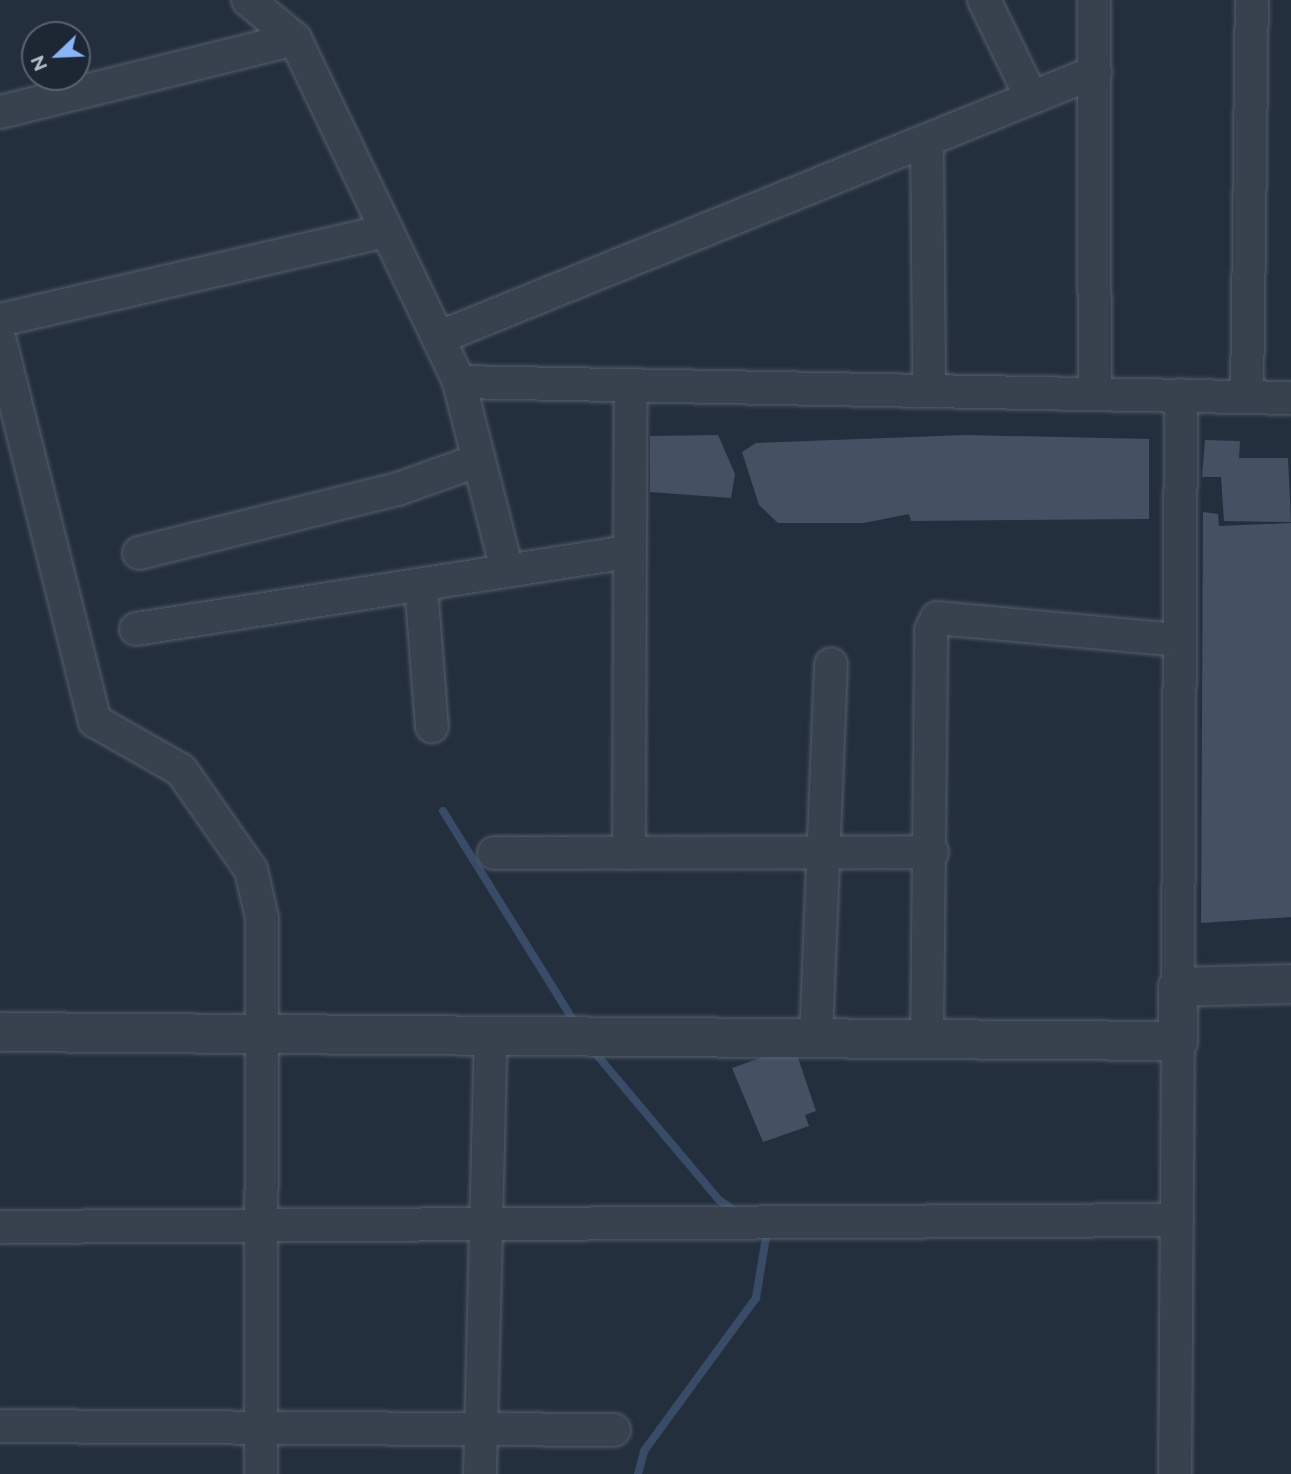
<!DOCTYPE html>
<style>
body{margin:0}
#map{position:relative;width:1291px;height:1474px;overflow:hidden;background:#242f3e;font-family:Raleway,sans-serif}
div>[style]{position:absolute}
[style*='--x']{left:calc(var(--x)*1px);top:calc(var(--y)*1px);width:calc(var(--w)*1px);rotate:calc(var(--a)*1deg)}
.stream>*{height:8px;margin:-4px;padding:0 4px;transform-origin:4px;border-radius:4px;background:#394c67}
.building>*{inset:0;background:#455162}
.roads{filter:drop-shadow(0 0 2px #565f6c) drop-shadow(0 0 2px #565f6c)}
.minor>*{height:32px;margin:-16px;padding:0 16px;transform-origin:16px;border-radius:16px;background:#38414e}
.tertiary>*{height:38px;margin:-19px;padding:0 19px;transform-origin:19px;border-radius:19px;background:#38414e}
span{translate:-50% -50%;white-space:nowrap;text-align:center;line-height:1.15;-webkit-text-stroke:6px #1d2633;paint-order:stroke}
.north{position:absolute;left:21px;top:21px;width:70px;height:70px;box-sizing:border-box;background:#1d2633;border:2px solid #59626f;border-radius:50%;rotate:247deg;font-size:19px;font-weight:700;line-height:28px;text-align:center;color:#b4bcc9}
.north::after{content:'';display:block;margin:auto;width:24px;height:32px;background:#8ab4f8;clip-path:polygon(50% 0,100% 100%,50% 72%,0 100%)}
</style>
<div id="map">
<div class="stream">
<div style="--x:443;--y:811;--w:253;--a:58.1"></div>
<div style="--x:591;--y:1048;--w:199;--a:49.9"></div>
<div style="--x:719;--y:1200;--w:23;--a:34"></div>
<div style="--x:638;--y:1474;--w:24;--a:-75"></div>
<div style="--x:644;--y:1451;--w:190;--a:-53.8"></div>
<div style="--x:756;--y:1298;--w:68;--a:-80.7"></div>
</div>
<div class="building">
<div style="clip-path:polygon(718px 435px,735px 474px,731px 498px,650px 492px,650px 436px)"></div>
<div style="clip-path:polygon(965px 435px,1149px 439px,1149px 519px,911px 521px,909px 514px,864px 523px,778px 523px,759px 505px,742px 452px,756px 443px)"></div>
<div style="clip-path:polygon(1205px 440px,1240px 441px,1239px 458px,1288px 458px,1291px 522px,1224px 521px,1221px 477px,1202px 477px)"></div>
<div style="clip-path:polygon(1203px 512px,1218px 514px,1219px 526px,1291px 523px,1291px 917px,1201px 923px)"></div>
<div style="clip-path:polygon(794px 1046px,816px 1111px,805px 1115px,809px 1126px,763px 1142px,732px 1068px)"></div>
</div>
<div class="roads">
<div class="minor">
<div style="--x:248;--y:0;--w:61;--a:39.7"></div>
<div style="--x:295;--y:39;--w:380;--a:64.4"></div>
<div style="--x:459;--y:382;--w:195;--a:75.7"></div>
<div style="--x:984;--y:0;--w:108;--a:64.1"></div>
<div style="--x:1094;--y:0;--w:394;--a:89.9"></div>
<div style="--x:0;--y:112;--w:304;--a:-13.9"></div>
<div style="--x:927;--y:140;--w:251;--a:89.5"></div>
<div style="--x:0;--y:320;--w:397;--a:-13"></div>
<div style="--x:438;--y:338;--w:709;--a:-22.04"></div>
<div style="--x:0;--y:341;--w:392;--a:76"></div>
<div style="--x:95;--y:721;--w:99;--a:29.7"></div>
<div style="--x:181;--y:770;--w:122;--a:55"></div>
<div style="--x:251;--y:870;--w:49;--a:77.1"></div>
<div style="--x:262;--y:918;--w:556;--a:90.1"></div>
<div style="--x:459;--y:382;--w:832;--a:1.1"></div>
<div style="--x:1247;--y:397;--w:397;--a:-89.3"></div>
<div style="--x:139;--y:553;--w:267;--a:-13.9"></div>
<div style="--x:398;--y:489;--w:86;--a:-19.7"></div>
<div style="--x:421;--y:585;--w:142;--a:85.6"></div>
<div style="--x:136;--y:629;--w:500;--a:-8.9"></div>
<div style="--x:494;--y:853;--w:438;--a:-0.1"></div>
<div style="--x:629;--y:853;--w:468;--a:-89.8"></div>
<div style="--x:1178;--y:987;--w:592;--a:-89.71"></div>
<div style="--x:816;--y:1038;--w:374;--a:-87.7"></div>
<div style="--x:927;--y:1039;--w:409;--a:-89.4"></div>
<div style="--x:931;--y:630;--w:13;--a:-63"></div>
<div style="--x:937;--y:618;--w:244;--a:5.2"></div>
<div style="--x:0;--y:1227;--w:1177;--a:-0.34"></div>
<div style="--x:0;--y:1426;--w:614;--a:0.37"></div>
<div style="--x:480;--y:1474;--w:439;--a:-88.6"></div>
<div style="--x:1175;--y:1474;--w:433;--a:-89.6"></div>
</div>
<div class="tertiary">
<div style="--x:0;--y:1032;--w:1178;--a:0.44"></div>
<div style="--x:1178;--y:1041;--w:54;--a:-90"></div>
<div style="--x:1178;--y:987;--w:113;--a:-1.5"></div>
</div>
</div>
<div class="north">N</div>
</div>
